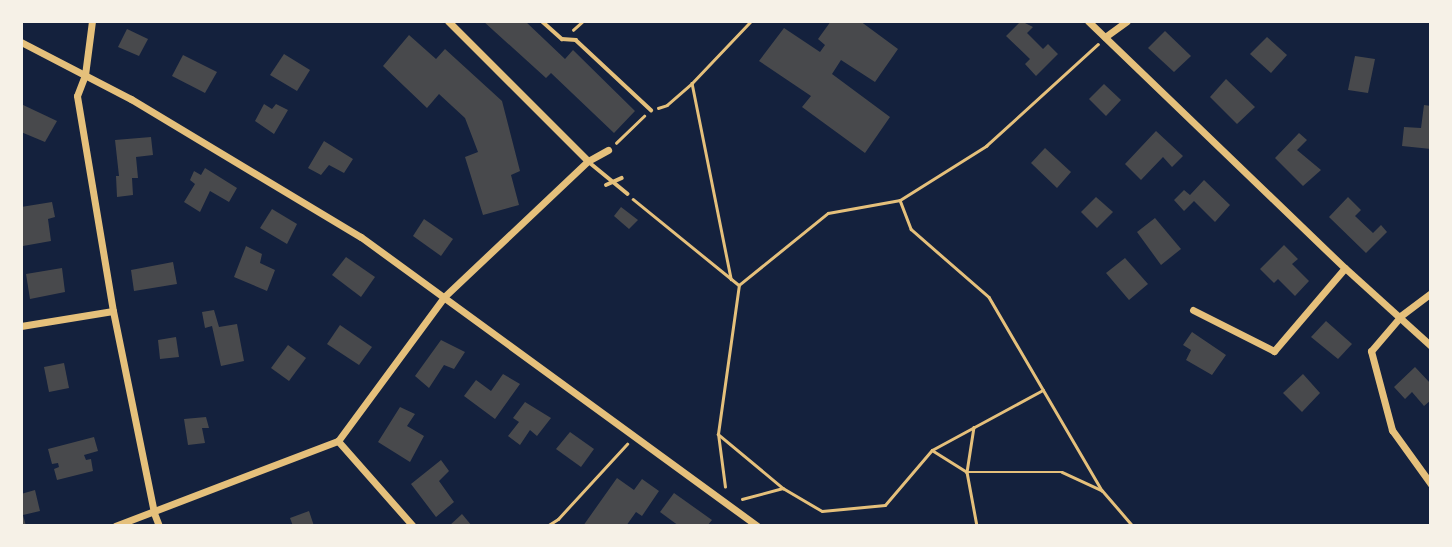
<!DOCTYPE html>
<style>
body{margin:0}
#map{position:relative;width:1452px;height:547px;overflow:hidden;background:#14213d;font-family:Mulish,sans-serif}
div>[style]{position:absolute}
[style*='--x']{left:calc(var(--x)*1px);top:calc(var(--y)*1px);width:calc(var(--w)*1px);rotate:calc(var(--a)*1deg)}
.building>*{inset:0;background:#48494c}
.path>*{height:2.5px;margin:-1.25px;padding:0 1.25px;transform-origin:1.25px;border-radius:1.25px;background:#e5c07b}
.service>*{height:3.5px;margin:-1.75px;padding:0 1.75px;transform-origin:1.75px;border-radius:1.75px;background:#e5c07b}
.minor>*{height:7px;margin:-3.5px;padding:0 3.5px;transform-origin:3.5px;border-radius:3.5px;background:#e5c07b}
span{translate:-50% -50%;white-space:nowrap;text-align:center;line-height:1.15;-webkit-text-stroke:5px #f6f1e7;paint-order:stroke}
.frame{position:absolute;inset:0;border:23px solid #f6f1e7;pointer-events:none}
</style>
<div id="map">
<div class="building">
<div style="clip-path:polygon(483px 21px,525px 21px,565px 59px,573px 50px,635px 111px,614px 133px,551px 73px,546px 78px)"></div>
<div style="clip-path:polygon(831px 21px,860px 21px,898px 49px,875px 82px,841px 60px,832px 74px,890px 117px,865px 153px,802px 107px,811px 96px,759px 61px,784px 28px,820px 52px,825px 45px,818px 39px)"></div>
<div style="clip-path:polygon(1021px 21px,1033px 27px,1027px 33px,1043px 49px,1048px 44px,1058px 54px,1036px 76px,1025px 64px,1030px 59px,1006px 36px)"></div>
<div style="clip-path:polygon(127px 29px,148px 39px,139px 56px,118px 47px)"></div>
<div style="clip-path:polygon(1165px 31px,1191px 56px,1174px 72px,1148px 48px)"></div>
<div style="clip-path:polygon(409px 35px,436px 59px,445px 49px,502px 101px,520px 171px,511px 175px,519px 205px,483px 215px,465px 157px,478px 152px,465px 118px,439px 94px,427px 108px,383px 66px)"></div>
<div style="clip-path:polygon(1267px 37px,1287px 55px,1271px 73px,1250px 54px)"></div>
<div style="clip-path:polygon(284px 54px,310px 70px,297px 91px,270px 75px)"></div>
<div style="clip-path:polygon(183px 55px,217px 72px,205px 93px,172px 76px)"></div>
<div style="clip-path:polygon(1355px 56px,1375px 59px,1368px 93px,1348px 90px)"></div>
<div style="clip-path:polygon(1226px 79px,1255px 107px,1237px 124px,1210px 97px)"></div>
<div style="clip-path:polygon(1104px 84px,1121px 100px,1106px 116px,1089px 99px)"></div>
<div style="clip-path:polygon(21px 104px,57px 121px,45px 142px,21px 132px)"></div>
<div style="clip-path:polygon(264px 104px,272px 109px,276px 104px,288px 110px,274px 134px,255px 121px)"></div>
<div style="clip-path:polygon(1424px 105px,1431px 106px,1431px 149px,1402px 146px,1404px 127px,1421px 128px)"></div>
<div style="clip-path:polygon(1156px 131px,1183px 156px,1172px 167px,1163px 157px,1141px 180px,1125px 164px)"></div>
<div style="clip-path:polygon(1299px 133px,1307px 140px,1297px 150px,1321px 170px,1303px 186px,1275px 158px)"></div>
<div style="clip-path:polygon(151px 137px,153px 155px,136px 157px,138px 178px,132px 178px,133px 195px,117px 197px,116px 176px,119px 176px,115px 140px)"></div>
<div style="clip-path:polygon(324px 141px,353px 159px,344px 173px,329px 165px,321px 175px,308px 168px)"></div>
<div style="clip-path:polygon(1045px 148px,1071px 172px,1057px 188px,1031px 163px)"></div>
<div style="clip-path:polygon(205px 168px,237px 188px,229px 202px,210px 191px,200px 212px,184px 202px,195px 184px,190px 180px,194px 171px,201px 175px)"></div>
<div style="clip-path:polygon(1204px 180px,1230px 205px,1215px 222px,1194px 201px,1184px 211px,1174px 200px,1184px 190px,1190px 195px)"></div>
<div style="clip-path:polygon(1096px 197px,1113px 212px,1097px 228px,1081px 212px)"></div>
<div style="clip-path:polygon(1348px 197px,1361px 210px,1355px 216px,1373px 233px,1381px 225px,1387px 232px,1366px 253px,1329px 217px)"></div>
<div style="clip-path:polygon(52px 202px,55px 217px,48px 219px,51px 241px,23px 246px,21px 207px)"></div>
<div style="clip-path:polygon(621px 207px,638px 220px,629px 229px,614px 216px)"></div>
<div style="clip-path:polygon(272px 209px,297px 224px,287px 244px,260px 228px)"></div>
<div style="clip-path:polygon(1155px 218px,1181px 249px,1161px 265px,1137px 232px)"></div>
<div style="clip-path:polygon(424px 219px,453px 239px,441px 256px,413px 236px)"></div>
<div style="clip-path:polygon(1284px 245px,1298px 259px,1292px 264px,1309px 281px,1295px 296px,1278px 279px,1274px 283px,1260px 269px)"></div>
<div style="clip-path:polygon(246px 246px,262px 254px,260px 263px,275px 270px,267px 291px,234px 277px)"></div>
<div style="clip-path:polygon(346px 257px,375px 277px,361px 297px,332px 275px)"></div>
<div style="clip-path:polygon(1125px 258px,1148px 284px,1129px 300px,1106px 273px)"></div>
<div style="clip-path:polygon(173px 262px,177px 284px,134px 291px,131px 270px)"></div>
<div style="clip-path:polygon(62px 268px,65px 292px,30px 299px,26px 274px)"></div>
<div style="clip-path:polygon(214px 310px,219px 327px,237px 324px,244px 361px,221px 366px,212px 326px,205px 328px,202px 312px)"></div>
<div style="clip-path:polygon(1326px 321px,1352px 344px,1338px 359px,1311px 337px)"></div>
<div style="clip-path:polygon(340px 325px,372px 347px,359px 365px,327px 344px)"></div>
<div style="clip-path:polygon(1192px 332px,1226px 355px,1212px 375px,1186px 360px,1191px 350px,1183px 345px)"></div>
<div style="clip-path:polygon(176px 337px,179px 357px,160px 359px,158px 340px)"></div>
<div style="clip-path:polygon(441px 340px,465px 352px,454px 369px,444px 365px,429px 388px,415px 376px)"></div>
<div style="clip-path:polygon(288px 345px,306px 358px,289px 381px,271px 368px)"></div>
<div style="clip-path:polygon(64px 363px,69px 388px,49px 392px,44px 367px)"></div>
<div style="clip-path:polygon(1415px 367px,1431px 384px,1431px 400px,1424px 406px,1412px 392px,1405px 399px,1394px 387px)"></div>
<div style="clip-path:polygon(503px 374px,520px 384px,495px 419px,464px 396px,476px 380px,491px 391px)"></div>
<div style="clip-path:polygon(1303px 374px,1320px 393px,1302px 412px,1283px 393px)"></div>
<div style="clip-path:polygon(525px 402px,551px 418px,537px 436px,530px 430px,520px 445px,508px 436px,519px 422px,513px 418px)"></div>
<div style="clip-path:polygon(400px 407px,415px 414px,407px 426px,424px 436px,410px 462px,378px 442px)"></div>
<div style="clip-path:polygon(206px 417px,209px 428px,202px 428px,205px 443px,188px 445px,184px 419px)"></div>
<div style="clip-path:polygon(570px 432px,594px 449px,581px 467px,556px 449px)"></div>
<div style="clip-path:polygon(94px 437px,98px 451px,84px 455px,86px 460px,91px 459px,93px 471px,57px 480px,54px 469px,59px 467px,58px 463px,52px 464px,48px 449px)"></div>
<div style="clip-path:polygon(441px 460px,449px 471px,439px 481px,454px 502px,436px 517px,411px 484px)"></div>
<div style="clip-path:polygon(617px 478px,634px 490px,642px 479px,659px 491px,642px 516px,636px 512px,626px 526px,583px 526px)"></div>
<div style="clip-path:polygon(35px 490px,40px 511px,23px 515px,26px 526px,21px 526px,21px 494px)"></div>
<div style="clip-path:polygon(674px 493px,712px 520px,707px 526px,679px 526px,660px 512px)"></div>
<div style="clip-path:polygon(309px 511px,314px 526px,293px 526px,290px 518px)"></div>
<div style="clip-path:polygon(462px 514px,472px 526px,449px 526px)"></div>
</div>
<div class="path">
<div style="--x:573;--y:30;--w:13;--a:-42"></div>
<div style="--x:692;--y:83;--w:200;--a:78.7"></div>
<div style="--x:658;--y:108;--w:9;--a:-18"></div>
<div style="--x:667;--y:105;--w:33;--a:-41"></div>
<div style="--x:692;--y:83;--w:86;--a:-46.4"></div>
<div style="--x:616;--y:143;--w:39;--a:-44"></div>
<div style="--x:633;--y:199;--w:136;--a:39.1"></div>
<div style="--x:900;--y:200;--w:31;--a:69"></div>
<div style="--x:911;--y:229;--w:103;--a:41.1"></div>
<div style="--x:989;--y:297;--w:224;--a:59.7"></div>
<div style="--x:1102;--y:490;--w:48;--a:49.3"></div>
<div style="--x:974;--y:427;--w:46;--a:98.8"></div>
<div style="--x:967;--y:472;--w:55;--a:79.5"></div>
<div style="--x:718;--y:434;--w:85;--a:39.7"></div>
<div style="--x:932;--y:450;--w:41;--a:32.2"></div>
<div style="--x:967;--y:472;--w:95;--a:0"></div>
<div style="--x:1062;--y:472;--w:43;--a:24.8"></div>
<div style="--x:725;--y:487;--w:53;--a:-97.5"></div>
<div style="--x:718;--y:434;--w:150;--a:-82"></div>
<div style="--x:739;--y:285;--w:114;--a:-39"></div>
<div style="--x:828;--y:213;--w:73;--a:-10.2"></div>
<div style="--x:900;--y:200;--w:102;--a:-32.1"></div>
<div style="--x:986;--y:146;--w:151;--a:-42.3"></div>
<div style="--x:742;--y:499;--w:42;--a:-15"></div>
<div style="--x:783;--y:488;--w:45;--a:30.5"></div>
<div style="--x:822;--y:511;--w:63;--a:-5.4"></div>
<div style="--x:885;--y:505;--w:72;--a:-49.5"></div>
<div style="--x:932;--y:450;--w:126;--a:-28.4"></div>
<div style="--x:547;--y:526;--w:13;--a:-32"></div>
<div style="--x:558;--y:519;--w:102;--a:-47.4"></div>
</div>
<div class="service">
<div style="--x:542;--y:21;--w:27;--a:42"></div>
<div style="--x:562;--y:39;--w:14;--a:4"></div>
<div style="--x:576;--y:40;--w:103;--a:43"></div>
<div style="--x:589;--y:162;--w:50;--a:39.4"></div>
<div style="--x:606;--y:185;--w:17;--a:-24"></div>
</div>
<div class="minor">
<div style="--x:92;--y:21;--w:54;--a:97.4"></div>
<div style="--x:85;--y:75;--w:22;--a:111"></div>
<div style="--x:77;--y:96;--w:218;--a:80.5"></div>
<div style="--x:113;--y:311;--w:206;--a:78.5"></div>
<div style="--x:154;--y:513;--w:14;--a:69"></div>
<div style="--x:448;--y:21;--w:198;--a:45"></div>
<div style="--x:1088;--y:21;--w:356;--a:43.9"></div>
<div style="--x:1345;--y:268;--w:116;--a:42.2"></div>
<div style="--x:1105;--y:37;--w:27;--a:-36"></div>
<div style="--x:21;--y:42;--w:124;--a:27.4"></div>
<div style="--x:131;--y:99;--w:268;--a:31"></div>
<div style="--x:361;--y:237;--w:491;--a:36.1"></div>
<div style="--x:1431;--y:293;--w:38;--a:143"></div>
<div style="--x:1401;--y:316;--w:46;--a:130.6"></div>
<div style="--x:1371;--y:351;--w:82;--a:75.1"></div>
<div style="--x:1392;--y:430;--w:67;--a:54.2"></div>
<div style="--x:1193;--y:310;--w:91;--a:26.8"></div>
<div style="--x:1274;--y:351;--w:109;--a:-49.5"></div>
<div style="--x:21;--y:326;--w:93;--a:-9.3"></div>
<div style="--x:338;--y:441;--w:113;--a:48.6"></div>
<div style="--x:115;--y:526;--w:239;--a:-20.9"></div>
<div style="--x:338;--y:441;--w:179;--a:-53.6"></div>
<div style="--x:444;--y:297;--w:198;--a:-43.4"></div>
<div style="--x:588;--y:161;--w:23;--a:-29"></div>
</div>
<div class="frame"></div>
</div>
